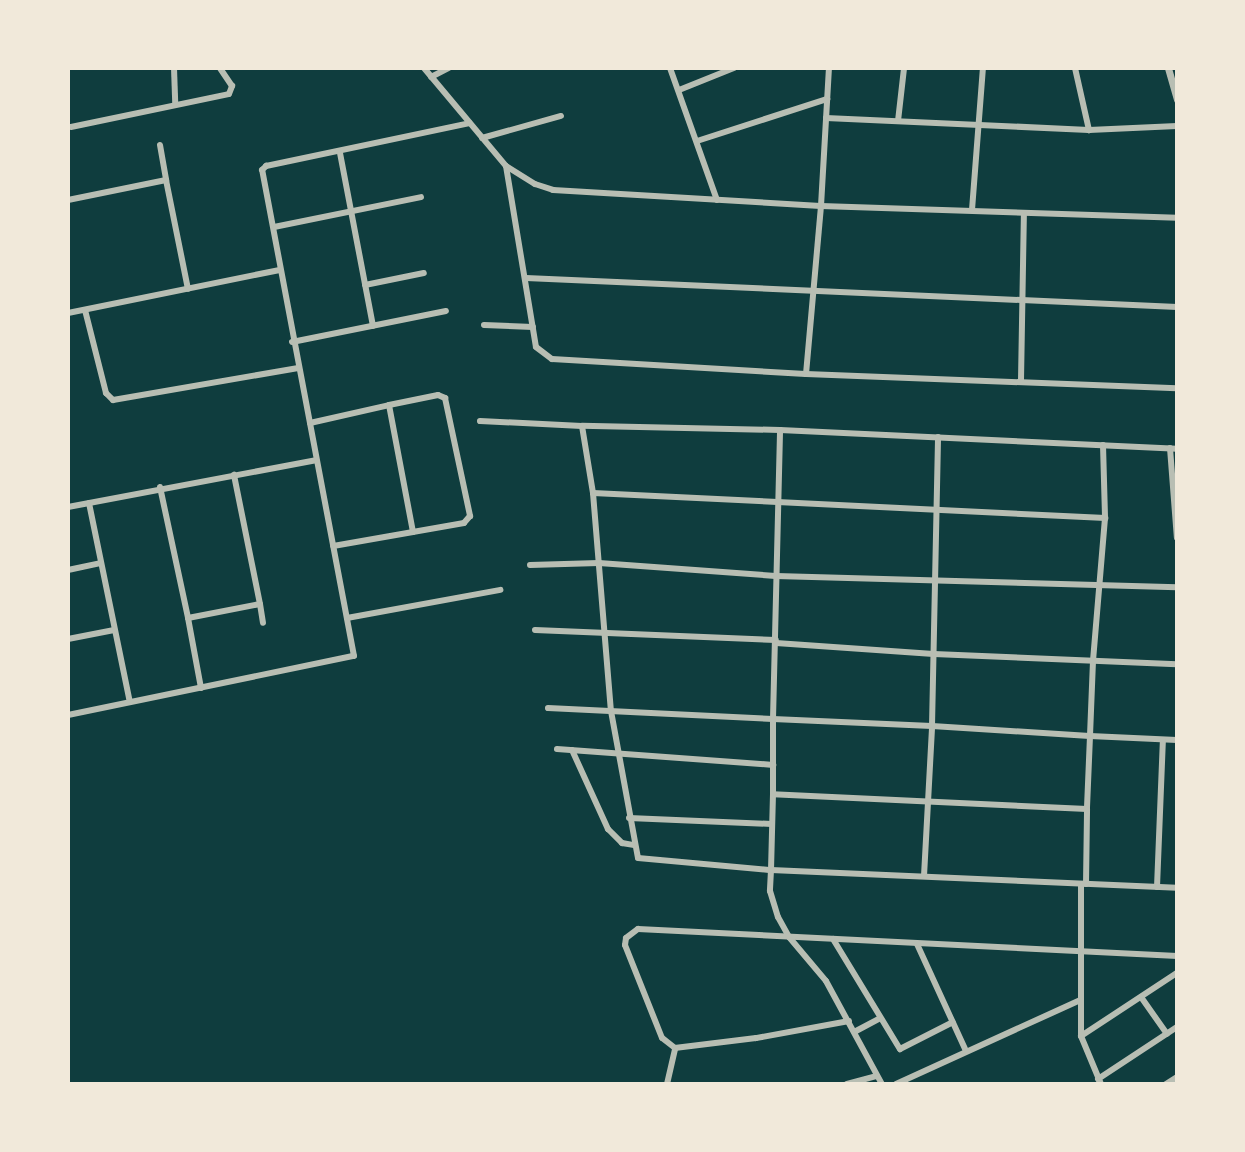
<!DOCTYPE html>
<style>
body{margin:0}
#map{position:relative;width:1245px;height:1152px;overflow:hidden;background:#0f3d3e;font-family:"Playfair Display",serif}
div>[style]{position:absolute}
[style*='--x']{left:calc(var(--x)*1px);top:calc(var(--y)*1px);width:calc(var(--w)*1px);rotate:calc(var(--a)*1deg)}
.minor>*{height:6px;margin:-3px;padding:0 3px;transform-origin:3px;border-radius:3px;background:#b8beb3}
.tertiary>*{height:7px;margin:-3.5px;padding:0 3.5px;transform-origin:3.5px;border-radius:3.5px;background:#b8beb3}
span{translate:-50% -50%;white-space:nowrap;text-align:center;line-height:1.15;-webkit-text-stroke:6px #f1e9da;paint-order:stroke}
.frame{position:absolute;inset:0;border:70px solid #f1e9da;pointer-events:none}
</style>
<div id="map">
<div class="minor">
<div style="--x:174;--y:68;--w:35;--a:88"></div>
<div style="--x:424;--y:68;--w:128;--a:50.1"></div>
<div style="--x:506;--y:166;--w:34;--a:32"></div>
<div style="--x:535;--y:184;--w:19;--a:18"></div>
<div style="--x:553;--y:190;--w:268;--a:3.4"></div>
<div style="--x:821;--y:206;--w:356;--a:1.9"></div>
<div style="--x:670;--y:68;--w:140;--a:70.4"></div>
<div style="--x:1075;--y:68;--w:64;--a:77.3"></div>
<div style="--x:431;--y:77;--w:20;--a:-27"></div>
<div style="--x:679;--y:90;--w:59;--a:-21.8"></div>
<div style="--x:826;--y:118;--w:263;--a:2.6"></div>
<div style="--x:1089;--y:130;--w:88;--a:-2.6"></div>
<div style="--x:898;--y:121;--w:53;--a:-83.5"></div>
<div style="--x:71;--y:127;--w:161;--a:-11.8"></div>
<div style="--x:229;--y:94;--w:9;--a:-69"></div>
<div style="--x:232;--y:86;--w:22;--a:-124"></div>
<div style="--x:482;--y:138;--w:82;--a:-15.6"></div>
<div style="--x:697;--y:141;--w:137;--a:-17.9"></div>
<div style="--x:160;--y:145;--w:36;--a:80"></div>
<div style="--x:340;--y:153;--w:176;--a:79.2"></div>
<div style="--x:506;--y:166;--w:183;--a:80.6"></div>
<div style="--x:536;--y:347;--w:20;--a:37"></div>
<div style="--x:552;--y:359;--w:254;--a:3.4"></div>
<div style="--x:806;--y:374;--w:371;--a:2.2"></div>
<div style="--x:68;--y:200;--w:100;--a:-11.5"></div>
<div style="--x:166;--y:180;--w:111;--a:78.6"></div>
<div style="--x:972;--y:210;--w:142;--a:-85.6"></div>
<div style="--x:274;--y:227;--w:150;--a:-11.5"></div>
<div style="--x:526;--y:278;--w:652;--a:2.55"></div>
<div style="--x:365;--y:285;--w:60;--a:-11.5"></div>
<div style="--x:85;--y:310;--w:86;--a:75.8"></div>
<div style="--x:106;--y:393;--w:10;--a:45"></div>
<div style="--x:113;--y:400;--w:188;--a:-9.8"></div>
<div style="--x:68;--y:313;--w:216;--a:-11.5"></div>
<div style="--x:484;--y:325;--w:49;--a:2.3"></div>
<div style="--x:292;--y:342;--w:157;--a:-11.4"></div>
<div style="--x:806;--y:374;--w:169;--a:-84.9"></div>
<div style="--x:821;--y:206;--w:138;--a:-86.7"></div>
<div style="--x:1021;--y:380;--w:166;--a:-89"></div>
<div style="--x:389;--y:405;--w:50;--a:-11.5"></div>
<div style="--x:438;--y:395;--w:8;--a:23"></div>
<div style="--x:445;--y:398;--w:121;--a:78"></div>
<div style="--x:470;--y:516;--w:9;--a:131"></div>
<div style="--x:464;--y:523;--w:52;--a:170"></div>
<div style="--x:480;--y:421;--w:102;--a:2.8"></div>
<div style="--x:310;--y:423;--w:81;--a:-12.8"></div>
<div style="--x:389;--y:405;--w:129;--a:79.3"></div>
<div style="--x:413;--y:532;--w:81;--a:170.1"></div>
<div style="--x:780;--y:430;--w:198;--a:-178.8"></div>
<div style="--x:582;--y:426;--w:68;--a:80.7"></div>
<div style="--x:593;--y:493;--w:219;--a:85.3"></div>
<div style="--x:611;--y:711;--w:149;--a:79.6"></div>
<div style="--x:638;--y:858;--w:134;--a:5.2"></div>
<div style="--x:771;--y:870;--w:21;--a:93"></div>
<div style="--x:770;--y:891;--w:27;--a:73"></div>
<div style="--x:778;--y:917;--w:23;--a:61"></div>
<div style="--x:789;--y:937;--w:57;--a:49.9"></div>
<div style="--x:826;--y:981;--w:117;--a:61.5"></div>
<div style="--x:1103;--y:445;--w:73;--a:88.4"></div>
<div style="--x:1105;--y:518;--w:144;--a:94.8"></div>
<div style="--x:1093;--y:661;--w:75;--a:92.3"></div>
<div style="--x:1090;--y:736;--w:73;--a:92.4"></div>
<div style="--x:1087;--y:809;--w:314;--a:-177.3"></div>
<div style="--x:773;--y:794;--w:75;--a:-90"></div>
<div style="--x:773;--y:719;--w:159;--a:2.5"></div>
<div style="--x:932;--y:726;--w:158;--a:3.6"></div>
<div style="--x:1090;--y:736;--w:87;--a:2.6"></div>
<div style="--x:1170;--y:448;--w:90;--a:85.6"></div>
<div style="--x:160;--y:487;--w:134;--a:77.9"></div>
<div style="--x:593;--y:493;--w:513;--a:2.8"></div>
<div style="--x:89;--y:503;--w:203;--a:78.4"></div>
<div style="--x:68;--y:507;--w:252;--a:-10.7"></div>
<div style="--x:530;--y:565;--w:69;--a:-1.7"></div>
<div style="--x:599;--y:563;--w:177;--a:4.2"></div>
<div style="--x:776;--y:576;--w:401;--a:1.6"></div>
<div style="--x:68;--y:570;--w:33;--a:-12"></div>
<div style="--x:260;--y:604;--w:19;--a:81"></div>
<div style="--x:347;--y:618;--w:156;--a:-10.4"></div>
<div style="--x:535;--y:630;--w:241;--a:2.4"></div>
<div style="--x:68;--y:639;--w:47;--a:-11.1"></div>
<div style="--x:776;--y:643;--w:158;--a:4"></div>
<div style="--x:934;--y:654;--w:243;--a:2.4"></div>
<div style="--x:201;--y:688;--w:71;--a:-100.5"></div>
<div style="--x:188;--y:618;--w:73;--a:-11"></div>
<div style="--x:260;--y:604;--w:132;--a:-101.4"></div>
<div style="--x:548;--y:708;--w:225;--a:2.8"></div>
<div style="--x:773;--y:719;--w:289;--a:-88.6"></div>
<div style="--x:780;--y:430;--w:397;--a:2.7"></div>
<div style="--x:68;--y:715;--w:292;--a:-11.7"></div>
<div style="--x:354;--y:656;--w:495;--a:-100.7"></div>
<div style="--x:262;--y:170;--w:6;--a:-45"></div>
<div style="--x:266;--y:166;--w:208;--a:-11.9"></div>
<div style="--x:557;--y:749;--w:217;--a:4.2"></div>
<div style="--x:572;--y:750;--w:87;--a:65.5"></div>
<div style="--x:608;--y:829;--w:20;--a:45"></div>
<div style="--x:622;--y:843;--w:11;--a:10"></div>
<div style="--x:773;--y:794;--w:76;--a:91.5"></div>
<div style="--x:771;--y:870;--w:406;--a:2.5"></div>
<div style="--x:629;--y:818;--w:143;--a:2.4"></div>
<div style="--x:924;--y:876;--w:150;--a:-86.9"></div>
<div style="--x:932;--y:726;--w:289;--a:-88.8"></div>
<div style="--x:1081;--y:884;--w:152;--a:90"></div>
<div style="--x:1081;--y:1036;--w:52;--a:67.4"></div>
<div style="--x:1086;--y:884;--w:75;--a:-89.2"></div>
<div style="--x:1157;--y:887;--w:147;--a:-87.7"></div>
<div style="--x:833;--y:939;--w:129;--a:58.7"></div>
<div style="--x:900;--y:1049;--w:59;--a:-27"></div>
<div style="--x:917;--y:944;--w:118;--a:65.4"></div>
<div style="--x:1141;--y:997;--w:45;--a:54.9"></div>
<div style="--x:849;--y:1021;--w:95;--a:169.6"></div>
<div style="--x:756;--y:1038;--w:82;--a:173"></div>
<div style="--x:675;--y:1048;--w:16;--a:-142"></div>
<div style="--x:662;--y:1038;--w:100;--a:-111.7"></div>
<div style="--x:625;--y:945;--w:7;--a:-82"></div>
<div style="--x:626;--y:938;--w:15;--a:-37"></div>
<div style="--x:638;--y:929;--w:540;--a:2.87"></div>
<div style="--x:856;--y:1031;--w:27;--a:-28"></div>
<div style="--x:1081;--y:1036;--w:115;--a:-33.3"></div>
<div style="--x:1098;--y:1079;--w:95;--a:-33.4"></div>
<div style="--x:667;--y:1084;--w:37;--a:-77"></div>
<div style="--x:847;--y:1084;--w:31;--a:-15"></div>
<div style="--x:896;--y:1084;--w:202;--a:-24.5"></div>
<div style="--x:1166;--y:1084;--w:13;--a:-32"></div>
</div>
<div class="tertiary">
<div style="--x:1168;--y:68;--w:33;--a:74"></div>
</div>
<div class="frame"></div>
</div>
